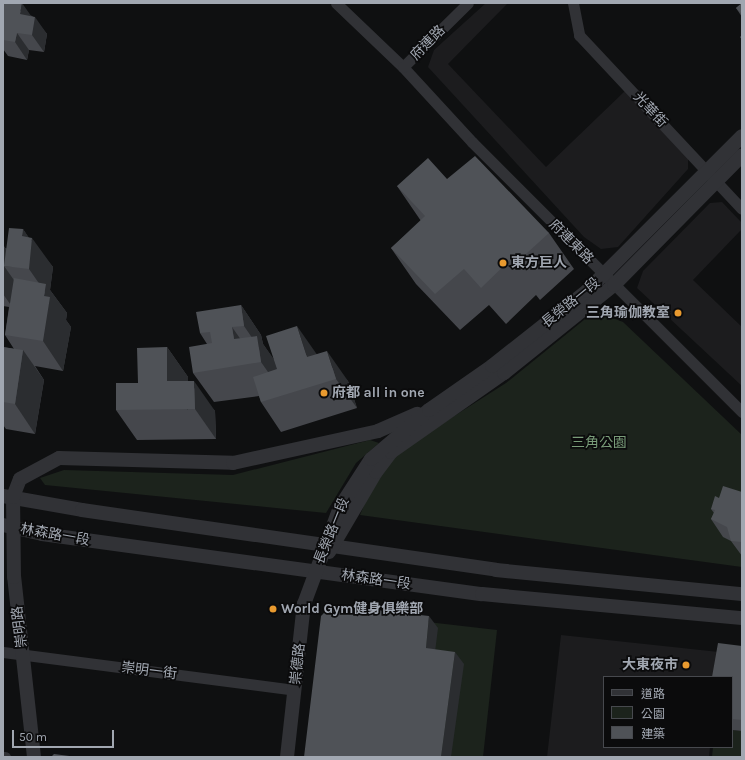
<!DOCTYPE html>
<meta charset="utf-8">
<style>
body{margin:0}
#map{position:relative;width:745px;height:760px;overflow:hidden;background:#0f1011;font-family:Karla,"Noto Sans TC",sans-serif}
div>[style]{position:absolute}
[style*='--x']{left:calc(var(--x)*1px);top:calc(var(--y)*1px);width:calc(var(--w)*1px);rotate:calc(var(--a)*1deg)}
.built>*{inset:0;background:#1c1c1e}
.green>*{inset:0;background:#1c231c}
.minor>*{height:11px;margin:-5.5px;padding:0 5.5px;transform-origin:5.5px;border-radius:5.5px;background:#313236}
.tertiary>*{height:14px;margin:-7px;padding:0 7px;transform-origin:7px;border-radius:7px;background:#313236}
.wall>*{inset:0;background:#45474c}
.shaded-wall>*{inset:0;background:#2b2d30}
.building>*{inset:0;background:#4f5257}
.dots>*{width:11px;height:11px;translate:-50% -50%;box-sizing:border-box;border:2px solid #0b0b0c;border-radius:50%}
span{translate:-50% -50%;white-space:nowrap;text-align:center;line-height:1.15;-webkit-text-stroke:3.5px #0b0b0c;paint-order:stroke}
.street-label{font-size:14px;color:#a1a7b1}
.poi-label{font-size:14px;color:#a1a7b1;font-weight:700}
.left{translate:0 -50%;text-align:left}
.right{translate:-100% -50%;text-align:right}
.park-label{font-size:14px;color:#799c79}
.frame{position:absolute;inset:0;border:4px solid #a1a7b1;pointer-events:none}
.legend{position:absolute;left:603px;top:676px;width:130px;height:72px;box-sizing:border-box;background:#0b0b0c;border:1px solid #47494e;margin:0;padding:5px 7px;list-style:none;font-size:12px;color:#a1a7b1}
.legend li{display:flex;align-items:center;gap:8px;height:20px}
.legend b{width:20px;border:1px solid #47494e}
.scale{position:absolute;left:12px;top:730px;width:102px;height:18px;box-sizing:border-box;border:2px solid #a1a7b1;border-top:0;padding-left:5px;font-size:12px;line-height:14px;white-space:nowrap;color:#a1a7b1;-webkit-text-stroke:3px #0b0b0c;paint-order:stroke}
</style>
<div id="map">
<div class="built">
<div style="clip-path:polygon(486px 3px,507px 4px,448px 64px,546px 167px,626px 90px,688px 156px,688px 169px,618px 247px,601px 249px,584px 237px,428px 67px,434px 50px)"></div>
<div style="clip-path:polygon(722px 202px,742px 223px,742px 229px,693px 280px,742px 327px,742px 386px,637px 288px,643px 271px,710px 203px)"></div>
<div style="clip-path:polygon(561px 635px,719px 652px,717px 677px,604px 677px,604px 747px,710px 747px,709px 757px,547px 757px)"></div>
</div>
<div class="green">
<div style="clip-path:polygon(595px 311px,623px 322px,742px 435px,742px 567px,360px 515px,373px 484px,393px 455px,506px 383px)"></div>
<div style="clip-path:polygon(370px 440px,379px 443px,356px 463px,326px 513px,45px 485px,40px 478px,64px 470px,233px 475px)"></div>
<div style="clip-path:polygon(324px 610px,497px 630px,483px 757px,305px 757px)"></div>
<div style="clip-path:polygon(732px 730px,742px 731px,742px 757px,712px 757px,713px 747px,732px 747px)"></div>
</div>
<div class="minor">
<div style="--x:336;--y:3;--w:93;--a:43.7"></div>
<div style="--x:403;--y:67;--w:102;--a:47.4"></div>
<div style="--x:472;--y:142;--w:382;--a:45"></div>
<div style="--x:573;--y:3;--w:33;--a:79"></div>
<div style="--x:579;--y:35;--w:238;--a:46.9"></div>
<div style="--x:403;--y:67;--w:91;--a:-44.6"></div>
<div style="--x:3;--y:652;--w:294;--a:7.4"></div>
<div style="--x:3;--y:757;--w:2;--a:0"></div>
</div>
<div class="tertiary">
<div style="--x:3;--y:496;--w:80;--a:10"></div>
<div style="--x:82;--y:510;--w:418;--a:8.2"></div>
<div style="--x:496;--y:570;--w:247;--a:5.6"></div>
<div style="--x:3;--y:525;--w:40;--a:13"></div>
<div style="--x:42;--y:534;--w:444;--a:7.8"></div>
<div style="--x:482;--y:594;--w:261;--a:5.3"></div>
<div style="--x:329;--y:552;--w:93;--a:-59.6"></div>
<div style="--x:376;--y:472;--w:25;--a:-53"></div>
<div style="--x:391;--y:452;--w:138;--a:-35"></div>
<div style="--x:504;--y:373;--w:141;--a:-38.7"></div>
<div style="--x:614;--y:285;--w:182;--a:-45.4"></div>
<div style="--x:34;--y:757;--w:181;--a:-96.3"></div>
<div style="--x:14;--y:577;--w:80;--a:-90.7"></div>
<div style="--x:13;--y:497;--w:19;--a:-69"></div>
<div style="--x:20;--y:479;--w:44;--a:-28.3"></div>
<div style="--x:59;--y:458;--w:174;--a:1.6"></div>
<div style="--x:233;--y:463;--w:148;--a:-12.4"></div>
<div style="--x:378;--y:431;--w:43;--a:-23.6"></div>
<div style="--x:287;--y:757;--w:154;--a:-83.7"></div>
<div style="--x:304;--y:604;--w:103;--a:-69.6"></div>
<div style="--x:340;--y:507;--w:57;--a:-57.1"></div>
<div style="--x:371;--y:459;--w:76;--a:-40.2"></div>
<div style="--x:429;--y:410;--w:77;--a:-34.9"></div>
<div style="--x:492;--y:366;--w:121;--a:-38.3"></div>
<div style="--x:587;--y:291;--w:219;--a:-45"></div>
</div>
<div class="wall">
<div style="clip-path:polygon(3px 3px,32px 16px,47px 34px,44px 52px,29px 50px,27px 60px,8px 56px,3px 49px)"></div>
<div style="clip-path:polygon(742px 3px,742px 17px,736px 8px)"></div>
<div style="clip-path:polygon(447px 179px,549px 233px,574px 269px,540px 300px,536px 295px,506px 324px,489px 305px,460px 330px,416px 284px,391px 248px,421px 221px,397px 186px)"></div>
<div style="clip-path:polygon(23px 229px,28px 237px,53px 267px,50px 290px,67px 313px,66px 320px,71px 327px,63px 371px,35px 366px,44px 380px,35px 434px,6px 429px,3px 425px,3px 347px,14px 349px,5px 335px,9px 307px,3px 306px,3px 245px,6px 249px)"></div>
<div style="clip-path:polygon(241px 305px,261px 335px,263px 344px,274px 360px,316px 354px,348px 381px,357px 408px,281px 432px,261px 402px,259px 396px,214px 402px,193px 373px,207px 344px,200px 333px)"></div>
<div style="clip-path:polygon(167px 347px,188px 377px,188px 381px,215px 411px,216px 439px,137px 440px,116px 410px)"></div>
<div style="clip-path:polygon(742px 492px,742px 556px,731px 541px,723px 537px,711px 519px,714px 513px,711px 509px,719px 498px)"></div>
<div style="clip-path:polygon(742px 646px,742px 731px,732px 730px,732px 677px)"></div>
</div>
<div class="shaded-wall">
<div style="clip-path:polygon(22px 3px,34px 20px,35px 17px,47px 34px,44px 52px,32px 35px,20px 14px)"></div>
<div style="clip-path:polygon(17px 33px,29px 50px,27px 60px,15px 42px)"></div>
<div style="clip-path:polygon(23px 229px,32px 242px,32px 238px,53px 267px,50px 290px,67px 313px,66px 320px,71px 327px,63px 371px,43px 341px,44px 296px,45px 292px,29px 269px,22px 236px)"></div>
<div style="clip-path:polygon(3px 245px,19px 267px,4px 266px,16px 283px,13px 308px,3px 294px)"></div>
<div style="clip-path:polygon(241px 305px,261px 335px,263px 344px,278px 365px,282px 392px,261px 362px,259px 348px,244px 326px)"></div>
<div style="clip-path:polygon(297px 326px,318px 356px,307px 357px)"></div>
<div style="clip-path:polygon(232px 327px,253px 357px,234px 339px)"></div>
<div style="clip-path:polygon(167px 347px,188px 377px,188px 410px,167px 381px)"></div>
<div style="clip-path:polygon(23px 350px,44px 380px,35px 434px,15px 404px)"></div>
<div style="clip-path:polygon(327px 351px,348px 381px,357px 408px,336px 379px)"></div>
<div style="clip-path:polygon(194px 381px,215px 411px,216px 439px,195px 409px)"></div>
<div style="clip-path:polygon(429px 616px,438px 628px,434px 660px,426px 648px)"></div>
<div style="clip-path:polygon(455px 652px,464px 664px,451px 757px,441px 757px)"></div>
</div>
<div class="building">
<div style="clip-path:polygon(3px 3px,22px 3px,20px 14px,35px 17px,32px 35px,17px 33px,15px 42px,3px 40px)"></div>
<div style="clip-path:polygon(742px 3px,742px 14px,736px 8px)"></div>
<div style="clip-path:polygon(742px 35px,742px 40px,740px 37px)"></div>
<div style="clip-path:polygon(475px 156px,549px 233px,515px 264px,511px 259px,481px 288px,464px 269px,435px 294px,391px 248px,425px 216px,397px 186px,428px 158px,447px 179px)"></div>
<div style="clip-path:polygon(9px 228px,23px 229px,22px 236px,32px 238px,29px 269px,4px 266px)"></div>
<div style="clip-path:polygon(14px 278px,46px 284px,44px 296px,50px 297px,43px 341px,5px 335px)"></div>
<div style="clip-path:polygon(241px 305px,244px 326px,232px 327px,234px 339px,257px 336px,261px 362px,193px 373px,189px 347px,212px 343px,210px 332px,200px 333px,196px 312px)"></div>
<div style="clip-path:polygon(297px 326px,307px 357px,327px 351px,336px 379px,261px 402px,253px 377px,277px 369px,266px 336px)"></div>
<div style="clip-path:polygon(3px 347px,23px 350px,15px 404px,3px 402px)"></div>
<div style="clip-path:polygon(167px 347px,167px 381px,194px 381px,195px 409px,116px 410px,116px 383px,138px 383px,137px 348px)"></div>
<div style="clip-path:polygon(723px 486px,742px 492px,742px 542px,731px 541px,727px 527px,711px 519px,715px 510px,711px 509px,715px 496px,719px 498px)"></div>
<div style="clip-path:polygon(341px 606px,429px 616px,426px 648px,455px 652px,441px 757px,304px 757px,321px 616px,325px 612px)"></div>
<div style="clip-path:polygon(718px 643px,742px 646px,742px 720px,732px 719px,732px 677px,712px 677px)"></div>
<div style="clip-path:polygon(54px 754px,77px 757px,51px 757px)"></div>
</div>
<div class="dots">
<div style="left:503px;top:263px;background:#e99a2f"></div>
<div style="left:678px;top:313px;background:#e99a2f"></div>
<div style="left:324px;top:393px;background:#e99a2f"></div>
<div style="left:273px;top:609px;background:#e99a2f"></div>
<div style="left:686px;top:665px;background:#e99a2f"></div>
</div>
<div class="street-label">
<span style="left:428px;top:43px;rotate:-45deg">府連路</span>
<span style="left:650px;top:110px;rotate:47deg">光華街</span>
<span style="left:571px;top:242px;rotate:45deg">府連東路</span>
<span style="left:571px;top:303px;rotate:-39deg">長榮路一段</span>
<span style="left:332px;top:531px;rotate:-68deg">長榮路一段</span>
<span style="left:55px;top:535px;rotate:10deg">林森路一段</span>
<span style="left:376px;top:580px;rotate:8deg">林森路一段</span>
<span style="left:20px;top:627px;rotate:-97deg">崇明路</span>
<span style="left:298px;top:664px;rotate:-84deg">崇德路</span>
<span style="left:149px;top:671px;rotate:7deg">崇明一街</span>
</div>
<div class="poi-label">
<span class="left" style="left:511px;top:263px">東方巨人</span>
<span class="right" style="left:670px;top:313px">三角瑜伽教室</span>
<span class="left" style="left:332px;top:393px">府都 all in one</span>
<span class="left" style="left:281px;top:609px">World Gym健身俱樂部</span>
<span class="right" style="left:678px;top:665px">大東夜市</span>
</div>
<div class="park-label">
<span style="left:599px;top:443px">三角公園</span>
</div>
<div class="frame"></div>
<ul class="legend">
<li><b style="height:5px;background:#313236"></b>道路</li>
<li><b style="height:11px;background:#1c231c"></b>公園</li>
<li><b style="height:11px;background:#4f5257"></b>建築</li>
</ul>
<div class="scale">50 m</div>
</div>
